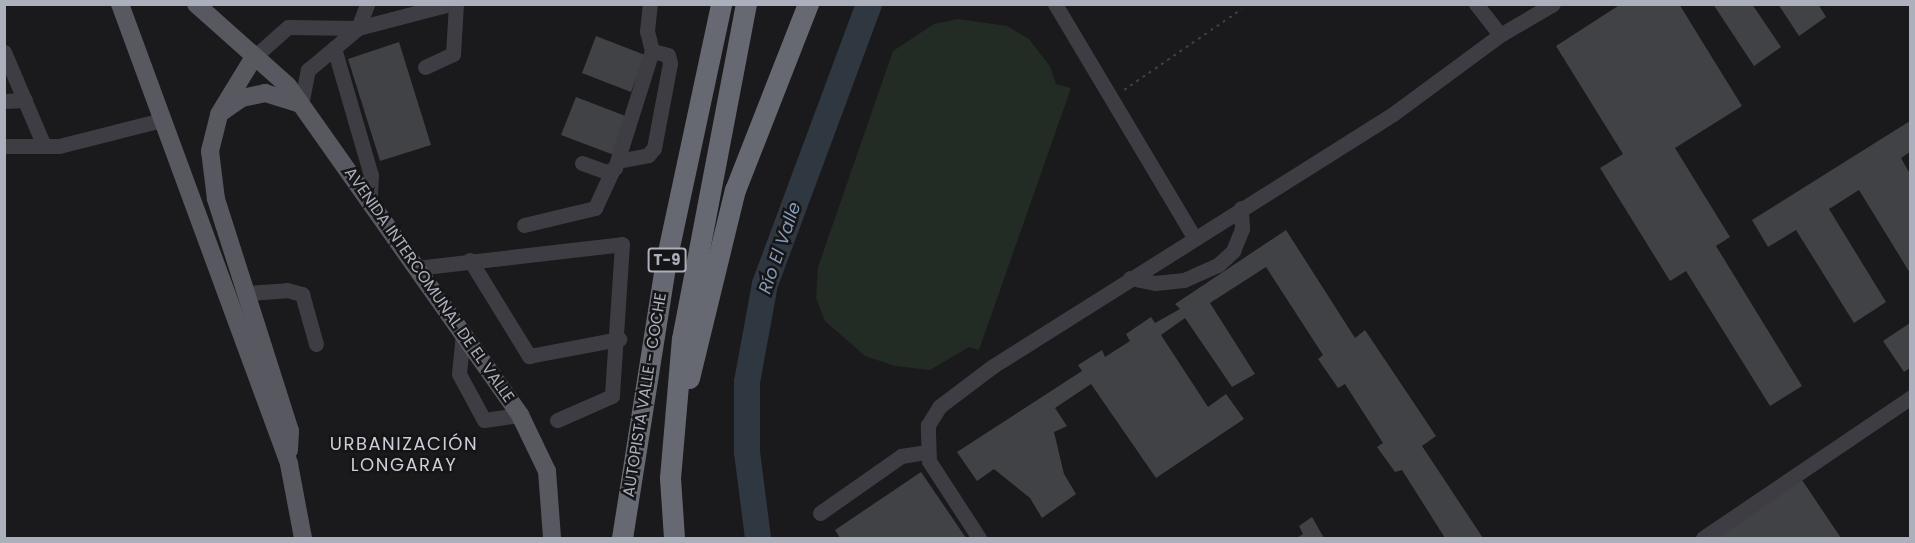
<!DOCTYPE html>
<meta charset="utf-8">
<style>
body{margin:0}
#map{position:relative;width:1915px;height:543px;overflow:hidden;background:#1a1a1c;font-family:Poppins,sans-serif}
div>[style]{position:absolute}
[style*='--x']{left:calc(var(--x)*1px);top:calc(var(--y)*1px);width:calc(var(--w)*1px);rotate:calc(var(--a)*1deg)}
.green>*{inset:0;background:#222b24}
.river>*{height:26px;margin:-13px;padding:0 13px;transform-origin:13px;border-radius:13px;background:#2f3741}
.building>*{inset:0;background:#414246}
.path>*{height:2px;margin-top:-1px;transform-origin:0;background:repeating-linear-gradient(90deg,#414248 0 3px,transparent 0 7.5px)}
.minor>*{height:15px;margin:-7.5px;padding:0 7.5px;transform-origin:7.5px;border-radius:7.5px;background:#3d3d43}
.major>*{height:18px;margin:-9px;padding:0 9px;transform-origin:9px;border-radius:9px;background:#575860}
.highway>*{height:21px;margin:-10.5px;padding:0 10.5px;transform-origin:10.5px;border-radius:10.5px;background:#676972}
span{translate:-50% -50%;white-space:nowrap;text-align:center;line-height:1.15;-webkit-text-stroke:5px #151517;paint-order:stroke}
.shield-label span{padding:2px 4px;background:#151517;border:2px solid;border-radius:4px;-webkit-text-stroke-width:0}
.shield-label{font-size:15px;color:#acb0bc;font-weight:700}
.street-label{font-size:16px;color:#acb0bc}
.water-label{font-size:18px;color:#8499b6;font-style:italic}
.neighbourhood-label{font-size:18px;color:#cdcfd8;letter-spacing:1.5px}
.frame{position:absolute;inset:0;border:6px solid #acb0bc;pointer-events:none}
</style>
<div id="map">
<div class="green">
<div style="clip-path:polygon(958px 19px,1007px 26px,1029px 39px,1050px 66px,1056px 84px,1071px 88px,979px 350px,969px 347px,930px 370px,895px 366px,865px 356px,825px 321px,816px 298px,818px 267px,893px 51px,934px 24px)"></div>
</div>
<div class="river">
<div style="--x:758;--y:538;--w:87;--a:-97.3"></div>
<div style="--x:747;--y:452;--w:70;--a:-90"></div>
<div style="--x:747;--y:382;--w:100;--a:-79.6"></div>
<div style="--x:765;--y:284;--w:299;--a:-69.6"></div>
</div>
<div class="building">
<div style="clip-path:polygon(1621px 4px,1679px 4px,1742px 106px,1675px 148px,1730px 237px,1716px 246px,1802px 386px,1770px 406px,1686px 271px,1670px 281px,1600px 168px,1623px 154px,1556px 46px)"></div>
<div style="clip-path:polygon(1713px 4px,1752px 4px,1781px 47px,1754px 66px)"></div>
<div style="clip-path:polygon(1778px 4px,1818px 4px,1826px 17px,1799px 36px)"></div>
<div style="clip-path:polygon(596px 36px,645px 55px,631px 92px,582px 73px)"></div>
<div style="clip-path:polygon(399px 42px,431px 145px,380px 161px,348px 59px)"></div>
<div style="clip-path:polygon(576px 97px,628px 117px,614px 155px,561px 135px)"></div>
<div style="clip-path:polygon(1910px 121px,1910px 152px,1901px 158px,1910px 174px,1910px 273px,1859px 190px,1829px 209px,1886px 302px,1854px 323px,1796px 230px,1768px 247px,1752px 220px)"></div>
<div style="clip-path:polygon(1286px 230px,1355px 338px,1365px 330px,1436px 436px,1422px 446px,1483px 538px,1445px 538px,1402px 470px,1395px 472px,1377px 447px,1383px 443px,1345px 384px,1338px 388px,1318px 359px,1323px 355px,1266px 267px,1210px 303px,1255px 374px,1232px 387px,1185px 318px,1161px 335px,1208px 407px,1226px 394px,1244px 419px,1156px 478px,1091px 384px,1055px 408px,1067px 426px,1054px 432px,1064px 474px,1076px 494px,1042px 518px,1030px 498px,994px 469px,977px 481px,957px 452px,1082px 371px,1078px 365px,1102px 350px,1105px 357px,1130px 341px,1126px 334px,1151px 317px,1155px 323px,1180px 309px,1175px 304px)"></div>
<div style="clip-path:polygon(1910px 323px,1910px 368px,1904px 372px,1883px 341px)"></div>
<div style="clip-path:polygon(921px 472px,966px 538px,840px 538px,835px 530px)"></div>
<div style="clip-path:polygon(1802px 480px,1841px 538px,1714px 538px)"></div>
<div style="clip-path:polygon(1312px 517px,1324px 538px,1297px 538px,1303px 534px,1299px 526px)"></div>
</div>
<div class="path">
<div style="--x:1124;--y:90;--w:143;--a:-34.5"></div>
</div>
<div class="minor">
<div style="--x:1055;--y:4;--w:271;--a:59.2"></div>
<div style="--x:1476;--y:4;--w:39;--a:52"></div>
<div style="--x:334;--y:48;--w:132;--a:73.8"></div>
<div style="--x:371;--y:175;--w:21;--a:93"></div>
<div style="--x:4;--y:52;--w:102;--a:66.9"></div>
<div style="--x:254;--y:57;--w:45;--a:-41.4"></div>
<div style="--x:288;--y:27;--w:70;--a:0.8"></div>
<div style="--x:358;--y:28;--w:95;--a:-14.6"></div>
<div style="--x:425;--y:67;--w:31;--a:-25"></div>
<div style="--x:453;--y:54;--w:50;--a:-86.6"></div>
<div style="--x:4;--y:101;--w:21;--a:-3"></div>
<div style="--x:301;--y:105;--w:36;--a:-79"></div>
<div style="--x:308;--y:70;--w:65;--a:-40"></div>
<div style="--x:358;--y:28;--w:26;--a:-69"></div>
<div style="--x:4;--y:146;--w:55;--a:0"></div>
<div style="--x:59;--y:146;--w:106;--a:-14.2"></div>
<div style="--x:618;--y:161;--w:31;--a:-11"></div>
<div style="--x:648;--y:155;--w:9;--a:-49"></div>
<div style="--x:654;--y:148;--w:86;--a:-79.3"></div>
<div style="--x:670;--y:63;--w:8;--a:-104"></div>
<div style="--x:668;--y:55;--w:16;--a:-166"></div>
<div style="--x:582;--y:163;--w:27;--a:20"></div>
<div style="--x:607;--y:172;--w:9;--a:-27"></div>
<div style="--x:615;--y:168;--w:123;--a:-72.5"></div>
<div style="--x:652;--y:51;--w:21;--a:-104"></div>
<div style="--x:647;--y:31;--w:27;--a:-84"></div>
<div style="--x:524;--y:225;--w:73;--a:-13.5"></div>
<div style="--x:595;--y:208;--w:41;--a:-65.3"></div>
<div style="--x:470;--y:260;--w:113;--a:58.4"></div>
<div style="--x:529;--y:356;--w:92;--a:-10.7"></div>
<div style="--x:416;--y:268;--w:207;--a:-6.6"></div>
<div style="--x:622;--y:244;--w:152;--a:93.8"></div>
<div style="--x:612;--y:396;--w:60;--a:156.4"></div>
<div style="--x:1130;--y:278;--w:25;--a:11"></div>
<div style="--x:1155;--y:283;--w:29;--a:-6"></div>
<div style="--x:1184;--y:280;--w:37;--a:-24"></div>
<div style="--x:1218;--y:265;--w:21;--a:-43"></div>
<div style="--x:1233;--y:251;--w:24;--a:-68"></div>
<div style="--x:1242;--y:229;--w:21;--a:-93"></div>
<div style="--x:248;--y:293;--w:39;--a:-4"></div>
<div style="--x:287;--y:290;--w:16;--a:15"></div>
<div style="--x:302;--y:294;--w:52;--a:74.4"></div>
<div style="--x:463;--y:333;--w:41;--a:95.6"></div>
<div style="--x:459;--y:374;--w:52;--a:61.5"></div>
<div style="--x:484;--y:420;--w:36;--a:-8"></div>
<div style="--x:820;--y:513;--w:99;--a:-35.1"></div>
<div style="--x:901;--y:456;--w:26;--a:-9"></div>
<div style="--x:979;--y:538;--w:92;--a:-123"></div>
<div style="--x:929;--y:461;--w:36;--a:-92"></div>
<div style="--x:928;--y:425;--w:22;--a:-58"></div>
<div style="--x:940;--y:406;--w:66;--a:-37"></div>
<div style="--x:993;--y:366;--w:473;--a:-32.2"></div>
<div style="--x:1393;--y:114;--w:133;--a:-36.4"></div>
<div style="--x:1500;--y:35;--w:61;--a:-30.3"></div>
<div style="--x:1703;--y:538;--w:250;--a:-34.1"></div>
</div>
<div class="major">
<div style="--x:120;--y:4;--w:490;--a:69.8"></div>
<div style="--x:289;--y:464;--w:75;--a:79.3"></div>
<div style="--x:196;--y:4;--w:123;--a:41.7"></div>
<div style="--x:288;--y:86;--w:403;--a:54.8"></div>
<div style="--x:520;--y:415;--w:62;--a:64.3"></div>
<div style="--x:547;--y:471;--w:67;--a:85.7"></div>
<div style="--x:221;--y:111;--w:63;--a:-58.6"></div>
<div style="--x:289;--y:450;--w:19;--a:-87"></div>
<div style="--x:290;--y:431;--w:244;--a:-107.7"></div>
<div style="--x:216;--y:199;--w:48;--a:-97.1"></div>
<div style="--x:210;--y:151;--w:38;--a:-76"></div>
<div style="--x:219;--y:114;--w:28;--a:-35"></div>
<div style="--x:242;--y:98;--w:24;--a:-12"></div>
<div style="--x:265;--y:93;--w:37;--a:17"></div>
</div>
<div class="highway">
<div style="--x:689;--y:378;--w:194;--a:-76.3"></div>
<div style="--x:735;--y:190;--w:200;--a:-68.6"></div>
<div style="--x:622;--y:538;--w:280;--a:-81"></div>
<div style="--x:666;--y:261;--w:263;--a:-77.9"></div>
<div style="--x:674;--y:538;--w:60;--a:-93.8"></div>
<div style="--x:670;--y:478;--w:140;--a:-85.1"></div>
<div style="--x:682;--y:339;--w:341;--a:-79.2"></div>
</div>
<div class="shield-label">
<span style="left:667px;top:260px">T-9</span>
</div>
<div class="street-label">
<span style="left:429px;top:285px;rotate:55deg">AVENIDA INTERCOMUNAL DE EL VALLE</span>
<span style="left:645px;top:395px;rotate:-81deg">AUTOPISTA VALLE - COCHE</span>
</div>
<div class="water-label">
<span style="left:780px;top:248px;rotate:-71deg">Río El Valle</span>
</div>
<div class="neighbourhood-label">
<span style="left:404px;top:455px">URBANIZACIÓN<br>LONGARAY</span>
</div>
<div class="frame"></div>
</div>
